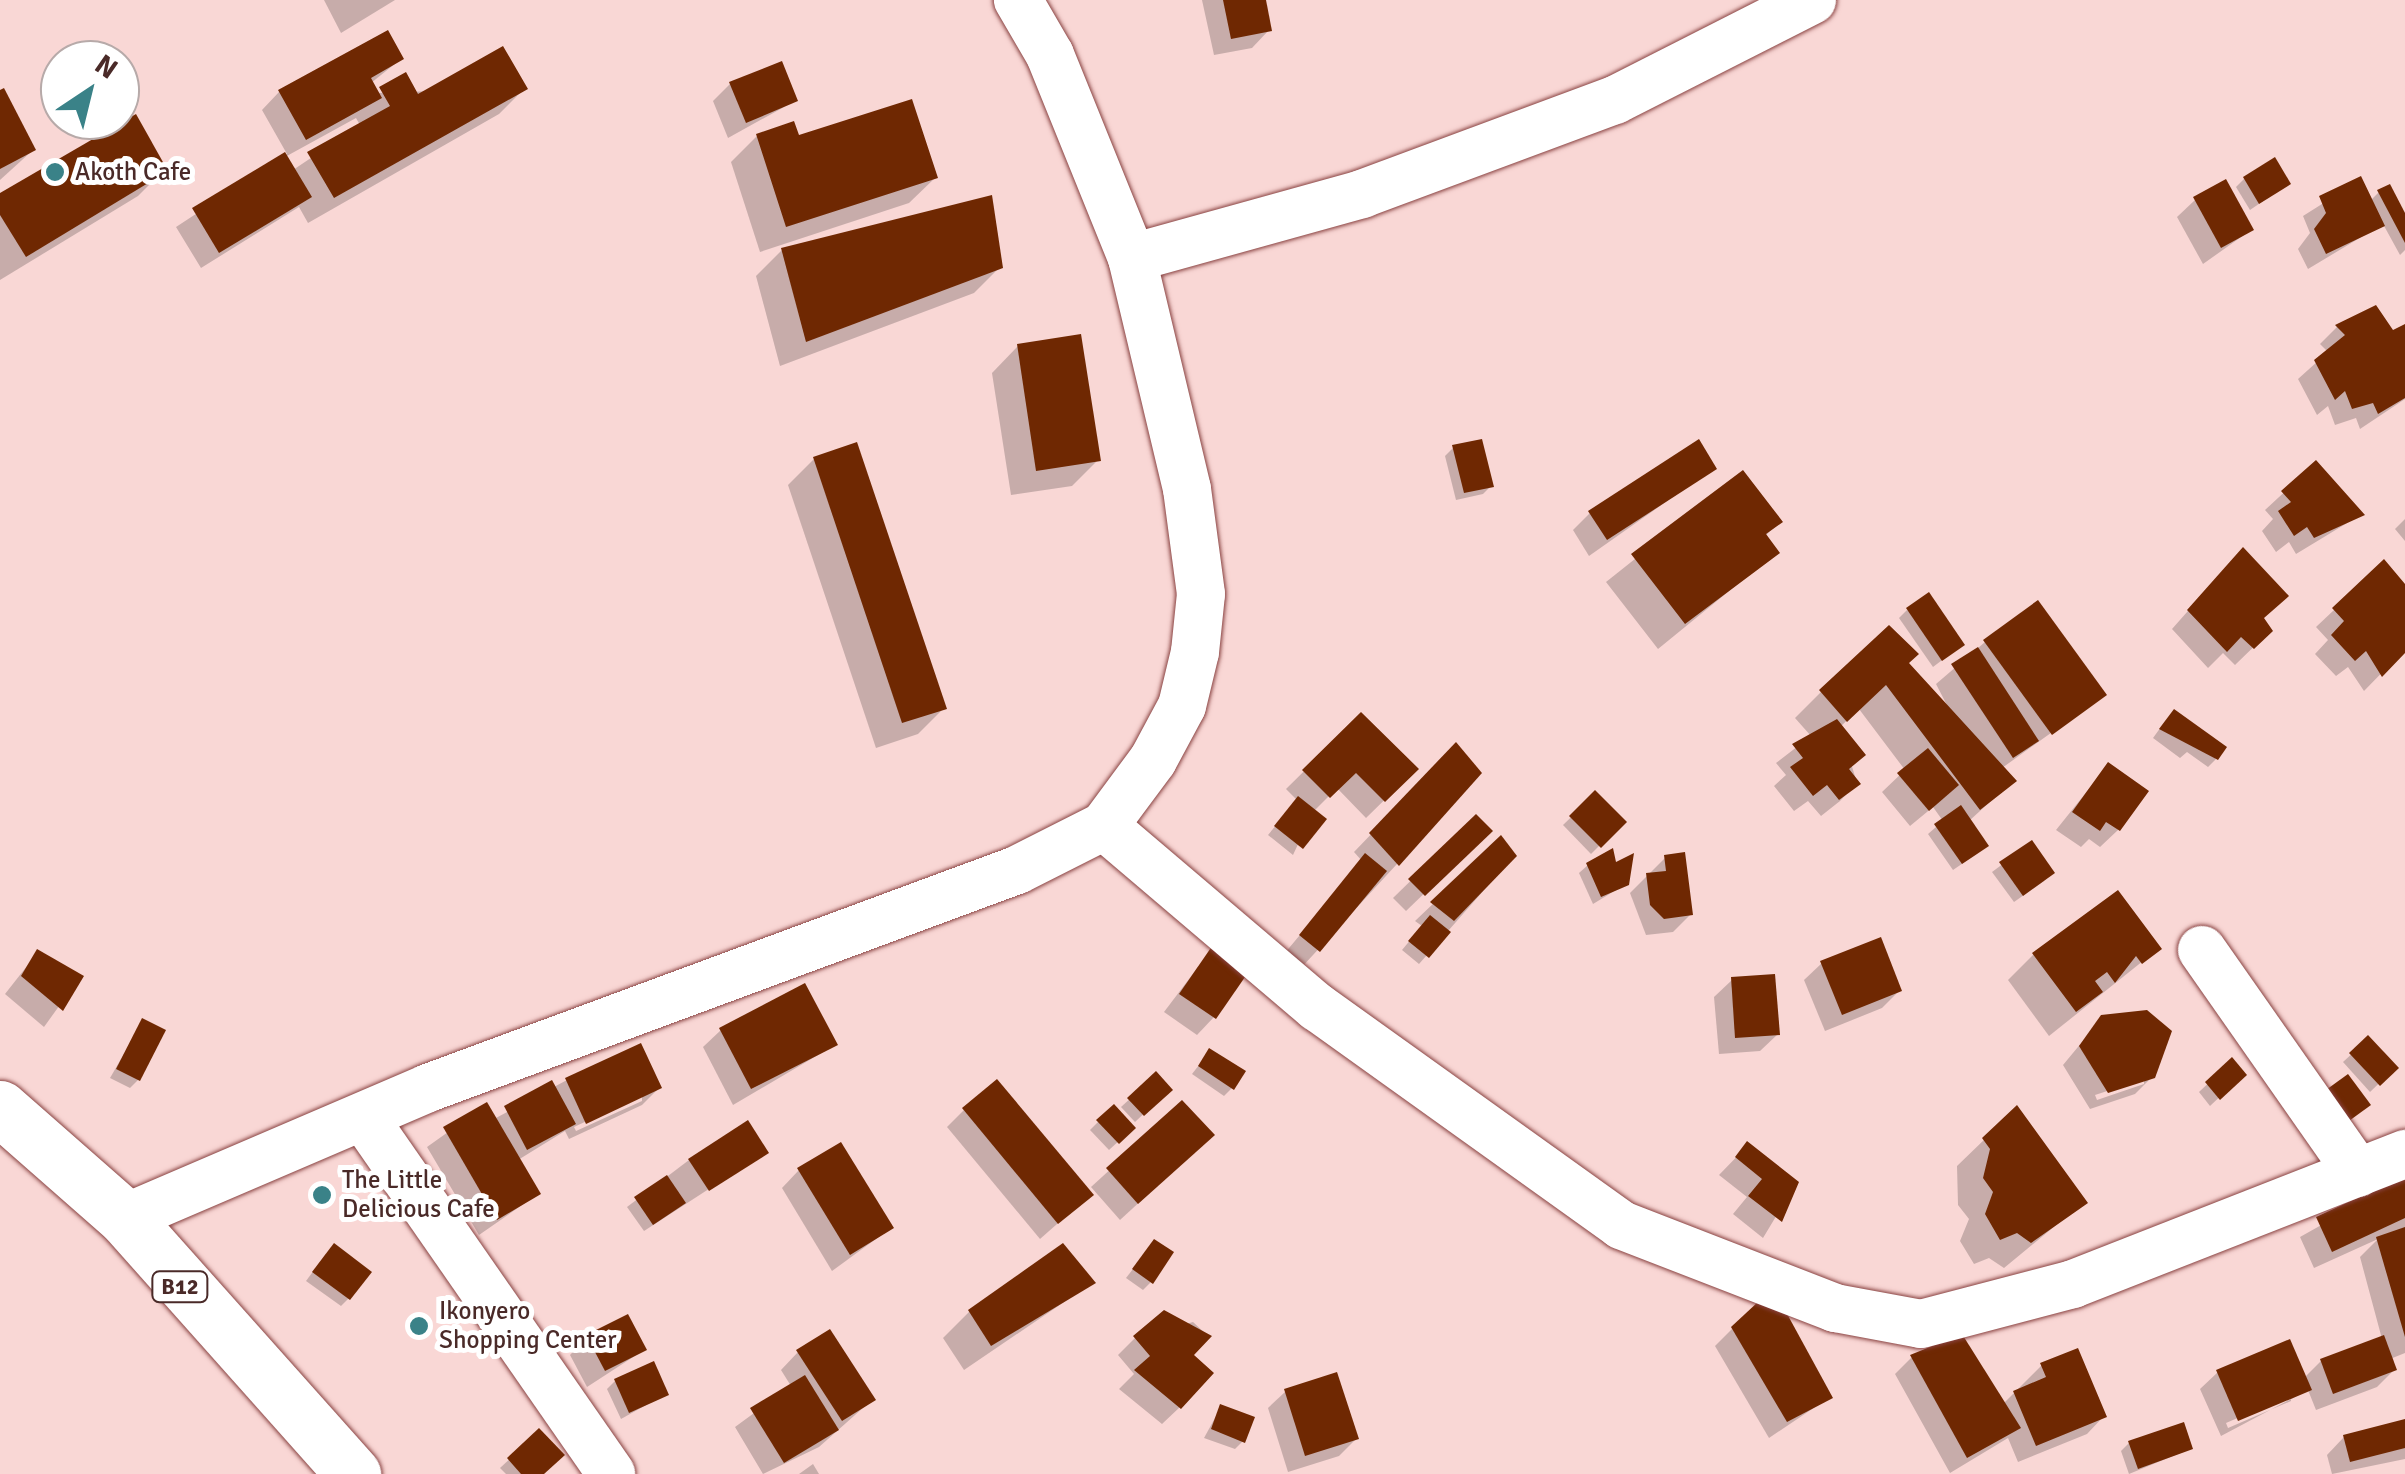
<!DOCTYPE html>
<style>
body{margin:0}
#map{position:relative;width:2405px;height:1474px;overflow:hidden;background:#f9d7d5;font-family:Signika,sans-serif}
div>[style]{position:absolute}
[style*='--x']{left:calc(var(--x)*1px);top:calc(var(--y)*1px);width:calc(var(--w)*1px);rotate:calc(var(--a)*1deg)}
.shadow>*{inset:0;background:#0003}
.building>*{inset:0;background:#6f2802}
.roads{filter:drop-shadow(0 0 2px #894241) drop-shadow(0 0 2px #894241)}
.street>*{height:48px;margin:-24px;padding:0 24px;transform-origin:24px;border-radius:24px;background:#fff}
.highway>*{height:55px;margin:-27.5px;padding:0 27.5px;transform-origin:27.5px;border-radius:27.5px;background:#fff}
.dots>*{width:28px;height:28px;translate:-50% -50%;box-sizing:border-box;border:5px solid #fff;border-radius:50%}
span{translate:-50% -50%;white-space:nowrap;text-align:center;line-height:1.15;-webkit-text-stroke:10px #fff;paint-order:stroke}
.shield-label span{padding:2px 8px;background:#fff;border:2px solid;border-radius:8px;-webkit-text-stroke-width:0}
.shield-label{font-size:22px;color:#4a2a28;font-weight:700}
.poi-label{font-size:25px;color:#4a2a28}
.left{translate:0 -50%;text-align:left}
.north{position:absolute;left:40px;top:40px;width:100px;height:100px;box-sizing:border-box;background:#fff;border:2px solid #b7aaa9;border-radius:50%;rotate:35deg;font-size:28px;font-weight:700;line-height:40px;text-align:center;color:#4a2a28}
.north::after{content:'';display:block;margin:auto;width:35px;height:45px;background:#3a8288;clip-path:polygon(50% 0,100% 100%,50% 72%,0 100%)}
</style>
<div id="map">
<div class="shadow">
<div style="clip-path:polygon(324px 0,395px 0,341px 33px)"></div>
<div style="clip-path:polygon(1202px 0,1248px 0,1269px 30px,1252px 48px,1214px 55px)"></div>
<div style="clip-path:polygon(evenodd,401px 59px,371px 83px,376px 93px,525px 88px,499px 114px,308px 223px,299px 207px,201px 268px,176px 227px,287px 154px,262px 110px,279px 92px,401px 59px,356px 118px,360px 125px,293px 170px,285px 157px,356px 118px)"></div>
<div style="clip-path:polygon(730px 84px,795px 101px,728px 138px,713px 101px)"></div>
<div style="clip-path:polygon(0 93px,33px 150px,0 180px)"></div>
<div style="clip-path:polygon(757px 136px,797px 139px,936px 177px,909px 203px,760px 252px,731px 162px)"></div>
<div style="clip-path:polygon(164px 170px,138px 196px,0 280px,0 196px)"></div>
<div style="clip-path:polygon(2244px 179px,2288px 184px,2250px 210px,2236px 187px)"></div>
<div style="clip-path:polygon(2360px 180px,2370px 201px,2379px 192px,2405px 218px,2405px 250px,2400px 255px,2383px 224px,2308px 269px,2298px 249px,2310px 233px,2303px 216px)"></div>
<div style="clip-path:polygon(2195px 200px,2251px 230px,2203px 264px,2177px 217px)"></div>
<div style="clip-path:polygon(782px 250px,1000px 267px,974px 293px,780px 366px,756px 276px)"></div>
<div style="clip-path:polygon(2375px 308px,2393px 334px,2405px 327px,2405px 399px,2360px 429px,2356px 418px,2335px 425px,2328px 406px,2317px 415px,2298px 379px,2328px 352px,2320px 344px,2337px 327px)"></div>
<div style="clip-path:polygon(1018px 346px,1098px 460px,1072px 486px,1011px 495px,992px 373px)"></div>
<div style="clip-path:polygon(1453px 448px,1491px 486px,1483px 494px,1456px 500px,1445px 456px)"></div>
<div style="clip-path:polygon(814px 459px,944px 708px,918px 734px,876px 748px,788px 485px)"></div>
<div style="clip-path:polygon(2316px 463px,2362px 514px,2296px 554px,2289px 542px,2276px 552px,2262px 531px,2273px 519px,2265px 510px)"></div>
<div style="clip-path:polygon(1714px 468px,1589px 556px,1573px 530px,1590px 513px)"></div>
<div style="clip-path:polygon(1743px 473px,1780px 522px,1765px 536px,1777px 552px,1658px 649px,1606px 582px)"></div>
<div style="clip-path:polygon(2405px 519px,2405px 541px,2395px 529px)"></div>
<div style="clip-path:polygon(2226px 568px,2270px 631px,2235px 665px,2223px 653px,2208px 668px,2172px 629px)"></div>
<div style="clip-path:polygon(2405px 588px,2405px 649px,2364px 691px,2348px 667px,2336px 676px,2315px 654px,2328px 640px,2316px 627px,2334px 610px)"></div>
<div style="clip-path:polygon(1907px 610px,1962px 645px,1933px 667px,1899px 618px)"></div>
<div style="clip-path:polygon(1985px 642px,2104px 695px,2002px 768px,2014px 780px,1969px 821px,1978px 853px,1953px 870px,1928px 834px,1943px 821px,1933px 807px,1910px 826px,1882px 792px,1905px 770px,1859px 709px,1840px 727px,1857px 783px,1840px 801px,1821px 816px,1808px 801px,1794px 811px,1774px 786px,1786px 775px,1776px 763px,1811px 736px,1795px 718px,1821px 692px,1906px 664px,1951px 713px,1936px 684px)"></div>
<div style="clip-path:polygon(1361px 715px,1415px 770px,1366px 818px,1337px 788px,1313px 812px,1293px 855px,1268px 835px,1297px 800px,1286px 789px)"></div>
<div style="clip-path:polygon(2166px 720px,2216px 759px,2208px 767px,2187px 752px,2180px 758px,2153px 738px)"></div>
<div style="clip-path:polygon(1456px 746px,1397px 864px,1301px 968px,1284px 954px,1362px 861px,1354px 852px)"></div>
<div style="clip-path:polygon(2108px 765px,2118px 830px,2100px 847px,2089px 839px,2081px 847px,2056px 830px)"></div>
<div style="clip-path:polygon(1595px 794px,1623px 822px,1591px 854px,1563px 825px)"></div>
<div style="clip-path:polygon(1476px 817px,1489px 831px,1406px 911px,1393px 898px)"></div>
<div style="clip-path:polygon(1501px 839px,1514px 856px,1419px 964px,1402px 950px,1422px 926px,1415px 921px)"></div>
<div style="clip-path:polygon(2031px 843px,2044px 881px,2014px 902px,1992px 872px)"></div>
<div style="clip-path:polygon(1665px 858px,1691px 914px,1673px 932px,1646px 935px,1630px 893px)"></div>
<div style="clip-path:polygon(1588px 865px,1626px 884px,1593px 904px,1579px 873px)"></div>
<div style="clip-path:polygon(1217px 942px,1214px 1017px,1197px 1035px,1164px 1012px)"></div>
<div style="clip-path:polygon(2158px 949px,2049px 1036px,2008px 980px,2034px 954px)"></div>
<div style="clip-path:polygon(38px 952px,80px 977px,44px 1027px,5px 994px)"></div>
<div style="clip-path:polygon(1822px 963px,1899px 991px,1882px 1008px,1825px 1031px,1804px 980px)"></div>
<div style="clip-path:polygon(1732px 980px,1778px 1034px,1760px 1051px,1719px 1054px,1714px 997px)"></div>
<div style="clip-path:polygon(evenodd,2102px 1018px,2153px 1076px,2135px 1094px,2090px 1109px,2063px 1065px,2102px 1018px,2144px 1079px,2144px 1084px,2097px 1100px,2095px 1095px,2144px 1079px)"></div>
<div style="clip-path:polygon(143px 1021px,138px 1080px,130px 1088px,110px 1078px)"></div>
<div style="clip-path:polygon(721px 1030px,835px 1045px,733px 1105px,703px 1047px)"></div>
<div style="clip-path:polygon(2368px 1039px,2395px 1068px,2370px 1092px,2343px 1062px)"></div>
<div style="clip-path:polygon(1210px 1051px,1232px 1088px,1224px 1096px,1192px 1074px)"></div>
<div style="clip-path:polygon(2232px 1061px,2244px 1074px,2210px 1106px,2199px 1092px)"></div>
<div style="clip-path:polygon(1156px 1075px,1169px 1090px,1135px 1122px,1121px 1107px)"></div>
<div style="clip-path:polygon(evenodd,567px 1080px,659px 1088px,642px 1105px,569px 1139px,565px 1131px,518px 1160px,538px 1194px,479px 1235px,427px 1147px,486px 1105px,494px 1119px,567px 1080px,642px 1095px,642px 1101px,576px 1131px,574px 1127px,642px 1095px)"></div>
<div style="clip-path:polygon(1182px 1104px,1194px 1152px,1120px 1220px,1091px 1187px)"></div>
<div style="clip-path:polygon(1113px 1107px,1133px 1128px,1109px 1150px,1090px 1130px)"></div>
<div style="clip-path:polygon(2016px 1109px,2084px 1202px,2004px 1268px,1989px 1258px,1974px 1264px,1960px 1241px,1969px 1219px,1958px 1205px,1957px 1166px)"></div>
<div style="clip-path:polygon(964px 1110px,1090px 1195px,1040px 1239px,947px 1127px)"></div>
<div style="clip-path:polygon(1748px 1145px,1796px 1183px,1763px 1238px,1733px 1214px,1747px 1197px,1719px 1175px)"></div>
<div style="clip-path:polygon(766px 1152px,644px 1231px,627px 1207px,689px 1160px)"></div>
<div style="clip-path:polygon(799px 1170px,891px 1228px,832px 1271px,782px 1188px)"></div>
<div style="clip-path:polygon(evenodd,2405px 1178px,2405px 1353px,2390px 1359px,2394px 1370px,2377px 1387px,2316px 1410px,2308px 1390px,2221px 1436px,2200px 1389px,2218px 1372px,2304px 1378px,2321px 1361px,2382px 1339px,2360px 1257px,2378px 1239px,2314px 1268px,2300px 1237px,2405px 1178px,2291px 1395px,2291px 1401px,2228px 1428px,2226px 1423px,2291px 1395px)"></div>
<div style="clip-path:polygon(1154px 1242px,1151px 1282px,1143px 1290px,1126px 1278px)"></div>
<div style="clip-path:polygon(326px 1254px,349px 1298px,341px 1306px,306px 1281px)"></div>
<div style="clip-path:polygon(1092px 1283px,964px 1370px,943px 1338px,969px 1312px)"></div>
<div style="clip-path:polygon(1193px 1322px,1208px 1336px,1191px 1355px,1180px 1407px,1162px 1424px,1119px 1389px,1134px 1374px,1118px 1355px,1135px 1338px)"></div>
<div style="clip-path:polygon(1732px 1329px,1830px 1397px,1769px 1438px,1715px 1346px)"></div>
<div style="clip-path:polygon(587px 1337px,644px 1350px,587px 1387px,570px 1355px)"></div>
<div style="clip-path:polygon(798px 1352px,873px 1399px,819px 1447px,763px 1474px,735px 1427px,791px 1386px,781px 1370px)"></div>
<div style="clip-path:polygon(1912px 1357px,2003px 1404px,2042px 1365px,2104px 1416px,2087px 1434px,2018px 1462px,2008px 1438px,1950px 1473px,1895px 1374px)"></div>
<div style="clip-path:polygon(615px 1381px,666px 1394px,621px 1419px,607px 1389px)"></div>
<div style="clip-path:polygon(1286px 1391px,1356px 1439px,1339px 1456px,1288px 1472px,1268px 1408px)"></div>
<div style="clip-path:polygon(1221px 1407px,1243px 1441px,1235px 1449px,1204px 1438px)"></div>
<div style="clip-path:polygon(2405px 1421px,2405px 1459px,2332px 1474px,2327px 1455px,2344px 1437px)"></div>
<div style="clip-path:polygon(539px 1432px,541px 1474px,506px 1474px,500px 1468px)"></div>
<div style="clip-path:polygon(2129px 1443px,2190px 1449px,2129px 1474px,2121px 1451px)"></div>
<div style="clip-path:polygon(813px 1464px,819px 1474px,799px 1474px)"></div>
</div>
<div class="building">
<div style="clip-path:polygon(1223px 0,1266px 0,1272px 31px,1231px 39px)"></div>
<div style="clip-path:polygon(388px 30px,404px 59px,371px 78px,382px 98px,306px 140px,278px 90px)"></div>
<div style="clip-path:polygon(503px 46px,528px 89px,334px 198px,307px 152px,390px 106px,379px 87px,406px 72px,418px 94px)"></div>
<div style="clip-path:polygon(782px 61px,798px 101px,746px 123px,729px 82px)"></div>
<div style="clip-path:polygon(4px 88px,36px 150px,0 169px,0 90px)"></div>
<div style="clip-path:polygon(912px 99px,938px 178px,786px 227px,756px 134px,794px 121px,799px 135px)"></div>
<div style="clip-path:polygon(136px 114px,168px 171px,26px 257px,0 215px,0 193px)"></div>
<div style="clip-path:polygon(285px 152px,312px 197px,219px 253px,192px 208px)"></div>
<div style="clip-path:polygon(2275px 157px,2291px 184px,2259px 204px,2243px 177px)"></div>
<div style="clip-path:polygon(2361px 176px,2385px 226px,2326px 254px,2314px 229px,2326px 213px,2319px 196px)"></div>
<div style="clip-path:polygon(2226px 179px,2254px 230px,2221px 248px,2193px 197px)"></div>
<div style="clip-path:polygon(2390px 184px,2405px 213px,2405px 243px,2377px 190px)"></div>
<div style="clip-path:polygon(992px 195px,1003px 268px,806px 342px,781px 248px)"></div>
<div style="clip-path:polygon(2376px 305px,2393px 330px,2405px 324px,2405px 398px,2378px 414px,2373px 403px,2352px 409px,2345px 391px,2335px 400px,2314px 360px,2345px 335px,2335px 325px)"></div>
<div style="clip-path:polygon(1081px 334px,1101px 461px,1036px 471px,1017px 344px)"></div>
<div style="clip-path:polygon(1482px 439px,1494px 487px,1464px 493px,1452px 445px)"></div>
<div style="clip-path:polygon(1699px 439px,1717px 469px,1607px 540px,1588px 511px)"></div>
<div style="clip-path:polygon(857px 442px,947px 709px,902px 723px,813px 457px)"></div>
<div style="clip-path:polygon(2316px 460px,2365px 515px,2314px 538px,2307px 527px,2294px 536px,2278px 511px,2291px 502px,2281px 491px)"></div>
<div style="clip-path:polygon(1743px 470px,1783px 522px,1766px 534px,1780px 553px,1685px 624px,1631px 554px)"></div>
<div style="clip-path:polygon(2243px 547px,2289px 596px,2264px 618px,2273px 631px,2254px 649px,2241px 637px,2227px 652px,2187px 610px)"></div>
<div style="clip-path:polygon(2384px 559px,2405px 584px,2405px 653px,2382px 677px,2366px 651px,2355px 661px,2331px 635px,2344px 621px,2332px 608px)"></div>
<div style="clip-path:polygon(1929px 592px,1965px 645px,1942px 661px,1906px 608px)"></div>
<div style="clip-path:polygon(2038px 600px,2107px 695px,2052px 735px,1983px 640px)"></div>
<div style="clip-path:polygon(1889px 625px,1919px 654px,1909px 663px,2017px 781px,1980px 810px,1886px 685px,1847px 722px,1819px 690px)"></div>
<div style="clip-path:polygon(1978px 647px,2039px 741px,2013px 758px,1951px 664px)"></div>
<div style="clip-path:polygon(2174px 709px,2227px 747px,2218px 760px,2159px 729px)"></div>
<div style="clip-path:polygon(1361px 712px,1419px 769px,1385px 802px,1356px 773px,1330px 798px,1302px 770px)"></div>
<div style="clip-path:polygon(1837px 719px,1866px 755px,1849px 769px,1861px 784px,1839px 800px,1827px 785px,1813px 796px,1790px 767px,1803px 758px,1792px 744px)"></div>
<div style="clip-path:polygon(1456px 742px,1482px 773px,1399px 866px,1369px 833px)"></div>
<div style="clip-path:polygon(1928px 748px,1959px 785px,1929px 811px,1897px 773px)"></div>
<div style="clip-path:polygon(2108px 762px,2149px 791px,2120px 831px,2106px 822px,2100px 831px,2072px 812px)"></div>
<div style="clip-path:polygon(1595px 790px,1627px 822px,1601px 848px,1569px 816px)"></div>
<div style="clip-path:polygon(1298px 796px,1327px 819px,1303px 849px,1274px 826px)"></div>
<div style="clip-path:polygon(1961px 805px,1989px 846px,1962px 864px,1934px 824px)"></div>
<div style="clip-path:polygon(1476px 814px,1493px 831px,1425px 896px,1408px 879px)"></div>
<div style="clip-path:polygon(1501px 835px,1517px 856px,1454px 921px,1430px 902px)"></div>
<div style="clip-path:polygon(2032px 840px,2055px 873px,2023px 896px,1999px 862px)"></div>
<div style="clip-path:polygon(1613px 848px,1616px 862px,1634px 853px,1629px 885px,1601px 897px,1586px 863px)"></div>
<div style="clip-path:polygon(1685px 852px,1693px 915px,1664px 919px,1650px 905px,1646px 873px,1666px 871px,1664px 855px)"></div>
<div style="clip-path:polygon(1365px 853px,1387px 871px,1320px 952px,1299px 935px)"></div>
<div style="clip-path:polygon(2118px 890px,2162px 949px,2142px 964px,2136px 956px,2115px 983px,2107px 972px,2095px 981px,2103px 992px,2076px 1012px,2032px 953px)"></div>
<div style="clip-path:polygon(1430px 915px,1451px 932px,1429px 958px,1408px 941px)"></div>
<div style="clip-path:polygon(1881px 937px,1902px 991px,1842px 1015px,1820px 961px)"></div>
<div style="clip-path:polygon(1217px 939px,1254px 964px,1216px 1019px,1179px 994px)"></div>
<div style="clip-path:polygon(37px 949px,84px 976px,63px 1011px,21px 976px)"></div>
<div style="clip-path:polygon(1775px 974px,1780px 1035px,1735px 1038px,1731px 977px)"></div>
<div style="clip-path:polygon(805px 983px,838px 1045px,751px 1089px,719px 1028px)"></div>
<div style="clip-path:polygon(2147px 1010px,2172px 1031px,2155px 1078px,2108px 1093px,2079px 1046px,2101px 1015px)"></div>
<div style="clip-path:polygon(142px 1018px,166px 1030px,140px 1081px,116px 1069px)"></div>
<div style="clip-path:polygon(2368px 1035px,2399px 1068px,2380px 1086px,2349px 1053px)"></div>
<div style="clip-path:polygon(641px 1043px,662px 1088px,586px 1124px,565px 1078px)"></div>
<div style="clip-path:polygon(1209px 1048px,1246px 1071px,1234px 1090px,1198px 1066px)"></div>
<div style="clip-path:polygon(2232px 1057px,2247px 1075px,2220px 1100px,2205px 1082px)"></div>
<div style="clip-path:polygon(1156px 1071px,1173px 1090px,1144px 1116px,1127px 1098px)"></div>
<div style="clip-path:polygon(2348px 1074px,2371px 1105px,2342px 1126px,2319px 1095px)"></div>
<div style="clip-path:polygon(997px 1079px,1094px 1195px,1058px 1224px,962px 1108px)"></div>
<div style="clip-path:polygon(552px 1080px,576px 1124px,527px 1150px,504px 1106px)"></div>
<div style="clip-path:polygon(1182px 1100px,1215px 1135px,1138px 1204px,1106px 1168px)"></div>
<div style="clip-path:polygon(487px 1102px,541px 1194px,497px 1220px,443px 1127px)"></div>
<div style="clip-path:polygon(1114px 1104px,1136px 1128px,1119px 1144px,1096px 1120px)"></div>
<div style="clip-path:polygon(2017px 1105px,2088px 1203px,2031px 1243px,2017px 1233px,2000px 1240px,1985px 1214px,1993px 1192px,1983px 1178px,1990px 1149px,1982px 1138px)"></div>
<div style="clip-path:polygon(748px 1120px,769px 1153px,709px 1191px,688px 1159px)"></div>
<div style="clip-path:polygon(1747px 1141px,1799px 1182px,1782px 1222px,1748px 1196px,1762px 1179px,1735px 1157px)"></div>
<div style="clip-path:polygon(841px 1142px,894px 1228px,850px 1255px,797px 1168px)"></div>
<div style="clip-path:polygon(667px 1175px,686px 1203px,653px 1225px,634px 1197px)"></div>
<div style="clip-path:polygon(2405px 1176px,2405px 1218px,2332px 1252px,2316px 1217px)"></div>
<div style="clip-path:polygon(2405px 1227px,2405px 1337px,2376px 1237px)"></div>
<div style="clip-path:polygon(1154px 1239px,1174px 1252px,1153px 1284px,1132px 1269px)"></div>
<div style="clip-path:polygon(334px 1243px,372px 1272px,350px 1300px,312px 1272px)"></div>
<div style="clip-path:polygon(1063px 1243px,1096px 1283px,991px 1346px,968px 1310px)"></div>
<div style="clip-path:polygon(1773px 1288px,1833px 1398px,1787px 1422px,1731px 1327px)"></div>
<div style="clip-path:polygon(1164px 1310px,1212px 1336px,1194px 1355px,1214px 1373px,1181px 1409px,1134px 1370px,1150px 1356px,1133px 1336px)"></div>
<div style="clip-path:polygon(628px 1314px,647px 1350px,605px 1371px,586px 1335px)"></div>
<div style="clip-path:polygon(830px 1329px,876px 1400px,842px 1421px,796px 1350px)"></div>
<div style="clip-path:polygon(1962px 1334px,2021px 1428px,1967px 1458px,1910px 1355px)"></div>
<div style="clip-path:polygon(2384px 1335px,2397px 1370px,2333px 1394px,2320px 1359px)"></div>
<div style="clip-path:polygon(2290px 1339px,2312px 1390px,2238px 1421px,2216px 1370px)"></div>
<div style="clip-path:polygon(2078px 1348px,2107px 1417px,2036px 1446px,2013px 1391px,2046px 1377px,2040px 1363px)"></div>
<div style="clip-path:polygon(654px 1361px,669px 1395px,629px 1413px,614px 1379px)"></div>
<div style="clip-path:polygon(1337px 1372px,1359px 1439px,1305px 1456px,1284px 1389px)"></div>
<div style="clip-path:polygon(805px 1375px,839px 1430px,784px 1463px,750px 1408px)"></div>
<div style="clip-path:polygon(1220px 1404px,1255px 1417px,1245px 1443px,1211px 1429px)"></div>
<div style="clip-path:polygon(2405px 1419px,2405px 1448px,2350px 1462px,2343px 1435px)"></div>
<div style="clip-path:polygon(2184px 1422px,2193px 1449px,2138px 1469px,2128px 1441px)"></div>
<div style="clip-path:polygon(539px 1428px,565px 1455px,544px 1474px,521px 1474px,507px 1458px)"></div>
</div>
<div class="roads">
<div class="street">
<div style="--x:1132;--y:258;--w:239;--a:-15.5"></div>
<div style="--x:1362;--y:194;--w:270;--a:-20.4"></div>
<div style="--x:1615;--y:100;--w:221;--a:-26.9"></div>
<div style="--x:1104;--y:826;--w:280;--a:40.4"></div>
<div style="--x:1317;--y:1007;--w:374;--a:35.6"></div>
<div style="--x:1621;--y:1225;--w:230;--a:21.2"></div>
<div style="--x:1835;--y:1308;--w:87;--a:10.5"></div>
<div style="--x:1921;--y:1324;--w:157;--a:-14.7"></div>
<div style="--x:2073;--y:1284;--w:357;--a:-21.4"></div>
<div style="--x:2202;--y:950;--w:272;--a:55"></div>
<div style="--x:364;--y:1118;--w:433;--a:55.2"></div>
<div style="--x:125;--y:1218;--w:330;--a:-23.2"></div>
<div style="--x:428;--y:1088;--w:628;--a:-20.31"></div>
<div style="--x:1017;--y:870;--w:97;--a:-26.8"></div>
<div style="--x:1104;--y:826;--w:82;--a:-53.4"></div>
<div style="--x:1153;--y:760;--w:61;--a:-61.8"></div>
<div style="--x:1182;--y:706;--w:56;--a:-76.5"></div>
<div style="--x:1195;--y:652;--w:58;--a:-84.1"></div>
<div style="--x:1201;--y:594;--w:106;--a:-97.6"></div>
<div style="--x:1187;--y:489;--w:237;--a:-103.4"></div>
<div style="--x:1132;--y:258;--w:219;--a:-112"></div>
<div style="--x:1050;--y:55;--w:64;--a:-120.2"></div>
</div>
<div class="highway">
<div style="--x:0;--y:1108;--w:167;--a:41.3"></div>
<div style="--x:125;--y:1218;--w:343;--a:48.3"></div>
</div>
</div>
<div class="dots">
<div style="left:55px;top:172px;background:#3a8288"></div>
<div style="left:322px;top:1195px;background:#3a8288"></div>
<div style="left:419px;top:1326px;background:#3a8288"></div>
</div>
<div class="shield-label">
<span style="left:180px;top:1287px">B12</span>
</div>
<div class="poi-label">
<span class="left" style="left:75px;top:172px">Akoth Cafe</span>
<span class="left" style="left:342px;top:1195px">The Little<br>Delicious Cafe</span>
<span class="left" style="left:439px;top:1326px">Ikonyero<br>Shopping Center</span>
</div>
<div class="north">N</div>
</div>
